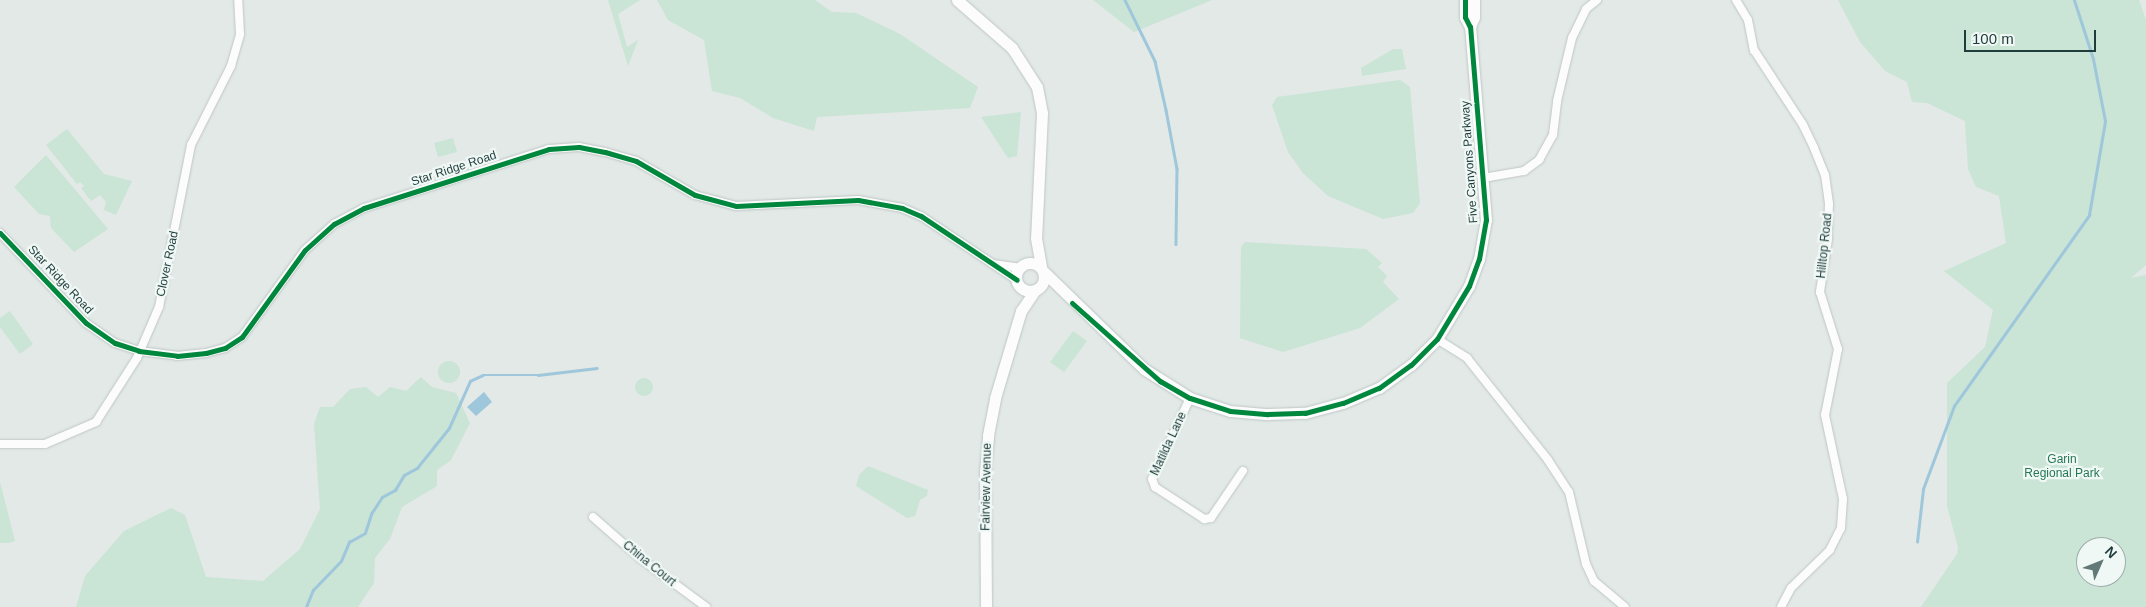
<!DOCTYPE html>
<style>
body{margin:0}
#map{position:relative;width:2146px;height:607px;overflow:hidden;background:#e2e9e7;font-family:Arial,sans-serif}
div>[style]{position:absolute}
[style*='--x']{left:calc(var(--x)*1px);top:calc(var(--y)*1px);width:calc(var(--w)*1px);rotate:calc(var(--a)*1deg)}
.green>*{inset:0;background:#cae4d6}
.round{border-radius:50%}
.water>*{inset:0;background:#9fc7db}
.stream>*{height:2.5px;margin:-1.25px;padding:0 1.25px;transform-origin:1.25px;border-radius:1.25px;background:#9fc7db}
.roads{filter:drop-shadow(0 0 1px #bfc6c4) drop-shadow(0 0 1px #bfc6c4)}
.street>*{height:8px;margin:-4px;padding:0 4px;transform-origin:4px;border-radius:4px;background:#fbfcfb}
.secondary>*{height:11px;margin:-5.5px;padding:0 5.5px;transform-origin:5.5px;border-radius:5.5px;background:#fbfcfb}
.secondary>.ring{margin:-5.5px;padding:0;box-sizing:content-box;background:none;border:11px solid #fbfcfb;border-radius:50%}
.cycleway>*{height:5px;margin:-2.5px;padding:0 2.5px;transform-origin:2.5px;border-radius:2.5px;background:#00873e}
span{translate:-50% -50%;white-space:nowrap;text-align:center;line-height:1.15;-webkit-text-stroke:4.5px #f0f8f5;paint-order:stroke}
.street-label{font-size:12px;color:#1f3d3b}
.park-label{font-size:12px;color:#267755}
.north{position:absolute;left:2076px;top:537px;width:50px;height:50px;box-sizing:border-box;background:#f0f8f5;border:1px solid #9cadab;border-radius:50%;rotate:46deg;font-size:14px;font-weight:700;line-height:20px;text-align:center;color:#1f3d3b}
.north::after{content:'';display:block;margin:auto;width:18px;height:22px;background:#637977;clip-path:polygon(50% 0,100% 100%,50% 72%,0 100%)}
.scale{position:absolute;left:1964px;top:30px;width:132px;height:22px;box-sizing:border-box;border:2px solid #1f3d3b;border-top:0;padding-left:6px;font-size:15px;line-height:18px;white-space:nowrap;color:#1f3d3b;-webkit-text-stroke:4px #f0f8f5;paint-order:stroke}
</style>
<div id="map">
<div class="green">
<div style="clip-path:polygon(608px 0,640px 0,618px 14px,627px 47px,638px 40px,628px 66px)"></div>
<div style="clip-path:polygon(657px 0,815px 0,832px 12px,856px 13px,900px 34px,978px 87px,970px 108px,817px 117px,814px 131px,773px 118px,740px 98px,712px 91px,704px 40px,668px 20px)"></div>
<div style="clip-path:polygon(1093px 0,1212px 0,1134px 32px)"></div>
<div style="clip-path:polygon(evenodd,1838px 0,2139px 0,2146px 20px,2146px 265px,2131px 278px,2146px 275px,2146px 607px,1921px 607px,1957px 554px,1958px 547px,1947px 506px,1947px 383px,1985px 347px,1993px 310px,1944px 271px,2006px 243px,1999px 196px,1976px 187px,1968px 169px,1965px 121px,1927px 103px,1912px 102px,1907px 82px,1885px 71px,1860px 42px,1838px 0,2086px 547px,2116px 547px,2116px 577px,2086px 577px,2086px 547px)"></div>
<div style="clip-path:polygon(1393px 49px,1402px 49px,1406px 69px,1362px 76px,1361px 68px)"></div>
<div style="clip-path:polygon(1400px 80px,1410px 87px,1420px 203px,1413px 213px,1383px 219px,1328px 196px,1303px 173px,1288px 152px,1272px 105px,1277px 97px)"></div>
<div style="clip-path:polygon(1021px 112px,1017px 156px,1008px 158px,981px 117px)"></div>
<div style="clip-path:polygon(67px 129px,104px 174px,132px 181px,116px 215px,104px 210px,106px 202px,100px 195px,91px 201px,81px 188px,84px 186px,80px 182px,77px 184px,46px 145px)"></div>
<div style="clip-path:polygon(453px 138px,457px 152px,438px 157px,434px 143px)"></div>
<div style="clip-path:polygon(46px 155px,108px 229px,74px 252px,51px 228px,50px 216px,39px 214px,14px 187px)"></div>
<div style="clip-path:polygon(1245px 242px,1366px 249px,1382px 263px,1378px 267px,1387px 276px,1383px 282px,1399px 299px,1360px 328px,1283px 352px,1240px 338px,1241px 247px)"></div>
<div style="clip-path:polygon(10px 311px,33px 344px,20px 354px,0 327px,0 318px)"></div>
<div style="clip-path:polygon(1073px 331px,1087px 341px,1064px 372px,1050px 362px)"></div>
<div class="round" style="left:438px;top:361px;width:22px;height:22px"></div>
<div style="clip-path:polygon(421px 377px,432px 387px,456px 393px,470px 423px,451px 460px,437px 470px,437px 486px,402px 507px,390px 539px,375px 558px,374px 583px,358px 607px,76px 607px,85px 576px,124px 531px,171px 508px,185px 515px,206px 577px,263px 581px,300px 549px,320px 509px,314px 424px,320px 407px,333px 407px,350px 389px,366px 387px,378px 397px,390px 387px,406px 391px)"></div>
<div class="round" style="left:635px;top:378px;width:18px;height:18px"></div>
<div style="clip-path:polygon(868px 466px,928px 490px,927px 496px,920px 500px,915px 516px,907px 518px,856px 486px,859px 475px)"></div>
<div style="clip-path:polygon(0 482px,15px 541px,8px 543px,0 543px)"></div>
</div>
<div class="water">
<div style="clip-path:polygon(484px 392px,492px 402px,476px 416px,467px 407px)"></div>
</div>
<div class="stream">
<div style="--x:1125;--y:0;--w:68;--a:63.8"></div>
<div style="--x:1155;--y:61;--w:50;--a:77.3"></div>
<div style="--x:1166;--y:110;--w:60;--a:79.4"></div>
<div style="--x:1177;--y:169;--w:75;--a:90.8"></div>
<div style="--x:1917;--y:542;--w:53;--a:-83.5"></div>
<div style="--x:1923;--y:489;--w:89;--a:-69.5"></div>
<div style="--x:1954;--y:406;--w:234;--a:-54.7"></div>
<div style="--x:2089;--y:215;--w:95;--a:-80.3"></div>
<div style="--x:2105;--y:121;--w:63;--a:-101"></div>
<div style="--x:2093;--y:59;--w:62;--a:-107.9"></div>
<div style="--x:306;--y:607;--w:18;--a:-68"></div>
<div style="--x:313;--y:590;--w:40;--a:-46"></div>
<div style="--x:341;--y:561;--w:21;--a:-67"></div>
<div style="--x:349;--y:542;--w:18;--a:-29"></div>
<div style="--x:365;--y:533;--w:20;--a:-72"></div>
<div style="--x:371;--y:514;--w:20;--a:-57"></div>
<div style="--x:382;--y:497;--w:15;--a:-28"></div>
<div style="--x:395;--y:490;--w:17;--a:-59"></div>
<div style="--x:404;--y:475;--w:15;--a:-28"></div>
<div style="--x:417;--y:468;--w:51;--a:-51.3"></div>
<div style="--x:449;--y:428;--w:51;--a:-65.9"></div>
<div style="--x:470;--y:381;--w:14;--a:-25"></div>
<div style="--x:483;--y:375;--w:55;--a:0"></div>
<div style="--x:538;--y:375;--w:59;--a:-6.8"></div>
</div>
<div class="roads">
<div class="street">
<div style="--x:1736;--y:0;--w:23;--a:59"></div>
<div style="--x:1748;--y:20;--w:31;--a:79"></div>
<div style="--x:1754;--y:50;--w:90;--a:56.8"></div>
<div style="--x:1803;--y:125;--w:25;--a:64"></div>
<div style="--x:1814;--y:148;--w:29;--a:68"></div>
<div style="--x:1825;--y:175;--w:29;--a:82"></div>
<div style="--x:1829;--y:204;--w:35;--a:92"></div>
<div style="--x:1828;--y:239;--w:54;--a:98.6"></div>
<div style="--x:1820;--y:292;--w:60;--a:72.5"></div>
<div style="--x:1838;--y:349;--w:67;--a:101.1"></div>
<div style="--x:1825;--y:415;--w:86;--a:77.9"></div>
<div style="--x:1843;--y:499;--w:29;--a:94"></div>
<div style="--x:1841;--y:528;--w:25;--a:117"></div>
<div style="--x:1830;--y:550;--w:54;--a:135.7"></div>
<div style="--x:1791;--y:588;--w:21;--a:118"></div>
<div style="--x:1483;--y:178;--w:42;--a:-9.7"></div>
<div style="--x:1524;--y:171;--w:19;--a:-36"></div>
<div style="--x:1539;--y:160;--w:29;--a:-61"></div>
<div style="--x:1553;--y:135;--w:34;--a:-83"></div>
<div style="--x:1557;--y:101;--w:65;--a:-76.6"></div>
<div style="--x:1572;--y:38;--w:32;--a:-64"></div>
<div style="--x:1586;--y:9;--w:14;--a:-39"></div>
<div style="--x:0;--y:233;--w:124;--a:46.3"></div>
<div style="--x:86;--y:323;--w:35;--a:35"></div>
<div style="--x:115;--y:343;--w:25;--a:18"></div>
<div style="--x:139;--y:351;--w:38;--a:7"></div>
<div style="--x:177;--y:356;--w:29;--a:-6"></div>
<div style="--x:206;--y:353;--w:20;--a:-15"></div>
<div style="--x:225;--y:348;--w:20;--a:-33"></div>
<div style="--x:242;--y:337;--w:107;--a:-54.1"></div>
<div style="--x:305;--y:250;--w:39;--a:-42"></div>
<div style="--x:334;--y:224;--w:34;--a:-28"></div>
<div style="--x:364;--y:208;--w:194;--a:-17.7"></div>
<div style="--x:549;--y:149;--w:30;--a:-4"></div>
<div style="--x:579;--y:147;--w:26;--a:11"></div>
<div style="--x:605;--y:152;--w:32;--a:16"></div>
<div style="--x:636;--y:161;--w:68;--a:30"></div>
<div style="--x:695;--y:195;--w:42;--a:15"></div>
<div style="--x:736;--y:206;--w:122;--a:-2.8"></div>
<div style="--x:858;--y:200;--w:45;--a:10.3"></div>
<div style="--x:902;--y:208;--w:21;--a:23"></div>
<div style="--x:921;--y:216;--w:115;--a:33.7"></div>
<div style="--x:993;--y:264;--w:27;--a:8"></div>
<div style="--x:1437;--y:339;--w:36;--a:32"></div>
<div style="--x:1467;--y:358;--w:130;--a:51.5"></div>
<div style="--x:1548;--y:460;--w:38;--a:57"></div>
<div style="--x:1569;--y:492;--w:74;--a:76.7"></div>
<div style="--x:1586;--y:564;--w:19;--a:65"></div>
<div style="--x:1594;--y:581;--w:40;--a:40"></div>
<div style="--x:1190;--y:398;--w:89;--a:115.1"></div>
<div style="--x:1152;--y:479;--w:9;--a:69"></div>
<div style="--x:1155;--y:487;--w:59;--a:33.1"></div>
<div style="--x:1204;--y:519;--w:7;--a:-8"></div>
<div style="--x:1211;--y:518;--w:57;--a:-55.8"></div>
<div style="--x:0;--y:444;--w:45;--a:0"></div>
<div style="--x:45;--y:444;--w:56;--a:-23.3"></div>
<div style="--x:96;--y:422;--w:76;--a:-57.4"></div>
<div style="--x:137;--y:358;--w:56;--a:-66.7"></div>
<div style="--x:159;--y:307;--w:165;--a:-78.8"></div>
<div style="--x:191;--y:145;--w:89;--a:-63.1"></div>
<div style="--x:231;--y:66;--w:33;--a:-74"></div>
<div style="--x:240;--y:34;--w:34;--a:-93"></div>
<div style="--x:593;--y:517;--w:64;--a:41.2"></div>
<div style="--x:641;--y:559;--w:81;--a:36.4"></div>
</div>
<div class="secondary">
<div style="--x:957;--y:0;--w:73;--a:41.1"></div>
<div style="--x:1012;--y:48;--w:46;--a:57.3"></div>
<div style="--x:1037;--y:87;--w:26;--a:79"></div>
<div style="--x:1042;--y:113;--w:125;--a:92.7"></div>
<div style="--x:1036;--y:238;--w:29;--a:80"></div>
<div style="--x:1470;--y:27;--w:11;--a:-68"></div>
<div style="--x:1474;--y:17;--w:17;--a:-90"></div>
<div class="ring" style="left:1016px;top:263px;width:17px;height:17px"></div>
<div style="--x:1044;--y:272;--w:139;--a:44.1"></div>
<div style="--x:1144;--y:369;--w:54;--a:32.2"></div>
<div style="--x:1190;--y:398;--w:42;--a:18"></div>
<div style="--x:1230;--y:411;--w:38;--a:5"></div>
<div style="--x:1268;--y:414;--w:37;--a:-2"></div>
<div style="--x:1305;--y:413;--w:39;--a:-15"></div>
<div style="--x:1343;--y:403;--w:39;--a:-23"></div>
<div style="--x:1379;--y:388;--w:39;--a:-36"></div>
<div style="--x:1411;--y:365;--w:37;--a:-45"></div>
<div style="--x:1437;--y:339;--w:62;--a:-58.9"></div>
<div style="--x:1469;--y:286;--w:29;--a:-70"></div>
<div style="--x:1479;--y:259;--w:40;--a:-80"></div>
<div style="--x:1486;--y:220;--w:194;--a:-94.7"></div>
<div style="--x:1470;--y:27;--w:11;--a:-117"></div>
<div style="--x:1465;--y:17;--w:17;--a:-90"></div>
<div style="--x:986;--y:607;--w:135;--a:-90.4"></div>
<div style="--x:985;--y:472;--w:37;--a:-85"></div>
<div style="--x:988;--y:435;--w:38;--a:-79"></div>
<div style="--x:995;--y:398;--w:91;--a:-73.4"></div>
<div style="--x:1021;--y:311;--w:25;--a:-56"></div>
</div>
</div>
<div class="cycleway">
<div style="--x:0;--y:233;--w:124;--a:46.3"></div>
<div style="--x:86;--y:323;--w:35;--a:35"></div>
<div style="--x:115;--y:343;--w:25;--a:18"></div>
<div style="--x:139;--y:351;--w:38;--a:7"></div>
<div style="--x:177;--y:356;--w:29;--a:-6"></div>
<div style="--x:206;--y:353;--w:20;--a:-15"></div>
<div style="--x:225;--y:348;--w:20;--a:-33"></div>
<div style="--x:242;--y:337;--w:107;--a:-54.1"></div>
<div style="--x:305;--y:250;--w:39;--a:-42"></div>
<div style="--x:334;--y:224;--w:34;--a:-28"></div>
<div style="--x:364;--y:208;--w:194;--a:-17.7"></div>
<div style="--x:549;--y:149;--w:30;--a:-4"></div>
<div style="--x:579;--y:147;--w:26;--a:11"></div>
<div style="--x:605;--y:152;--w:32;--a:16"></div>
<div style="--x:636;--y:161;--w:68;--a:30"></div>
<div style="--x:695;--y:195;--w:42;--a:15"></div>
<div style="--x:736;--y:206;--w:122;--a:-2.8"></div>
<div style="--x:858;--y:200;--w:45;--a:10.3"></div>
<div style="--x:902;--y:208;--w:21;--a:23"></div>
<div style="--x:921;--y:216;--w:115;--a:33.7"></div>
<div style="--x:1072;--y:303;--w:118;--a:41.6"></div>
<div style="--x:1160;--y:381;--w:34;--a:30"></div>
<div style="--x:1190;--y:398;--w:42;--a:18"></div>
<div style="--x:1230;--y:411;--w:38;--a:5"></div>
<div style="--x:1268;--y:414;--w:37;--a:-2"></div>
<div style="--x:1305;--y:413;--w:39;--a:-15"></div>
<div style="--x:1343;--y:403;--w:39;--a:-23"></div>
<div style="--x:1379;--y:388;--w:39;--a:-36"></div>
<div style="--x:1411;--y:365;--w:37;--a:-45"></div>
<div style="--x:1437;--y:339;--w:62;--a:-58.9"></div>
<div style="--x:1469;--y:286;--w:29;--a:-70"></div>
<div style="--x:1479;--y:259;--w:40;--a:-80"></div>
<div style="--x:1486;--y:220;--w:194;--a:-94.7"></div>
<div style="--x:1470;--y:27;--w:11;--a:-117"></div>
<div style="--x:1465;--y:17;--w:17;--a:-90"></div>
</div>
<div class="street-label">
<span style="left:1470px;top:162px;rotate:-94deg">Five Canyons Parkway</span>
<span style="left:454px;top:169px;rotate:-18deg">Star Ridge Road</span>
<span style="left:1825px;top:246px;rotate:-84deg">Hilltop Road</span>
<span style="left:168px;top:264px;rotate:-78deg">Clover Road</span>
<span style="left:60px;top:280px;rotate:47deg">Star Ridge Road</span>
<span style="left:1169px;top:444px;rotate:-65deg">Matilda Lane</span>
<span style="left:987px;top:487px;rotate:-89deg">Fairview Avenue</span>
<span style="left:649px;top:564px;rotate:39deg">China Court</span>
</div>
<div class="park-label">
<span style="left:2062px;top:467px">Garin<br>Regional Park</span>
</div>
<div class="north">N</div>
<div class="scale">100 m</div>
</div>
